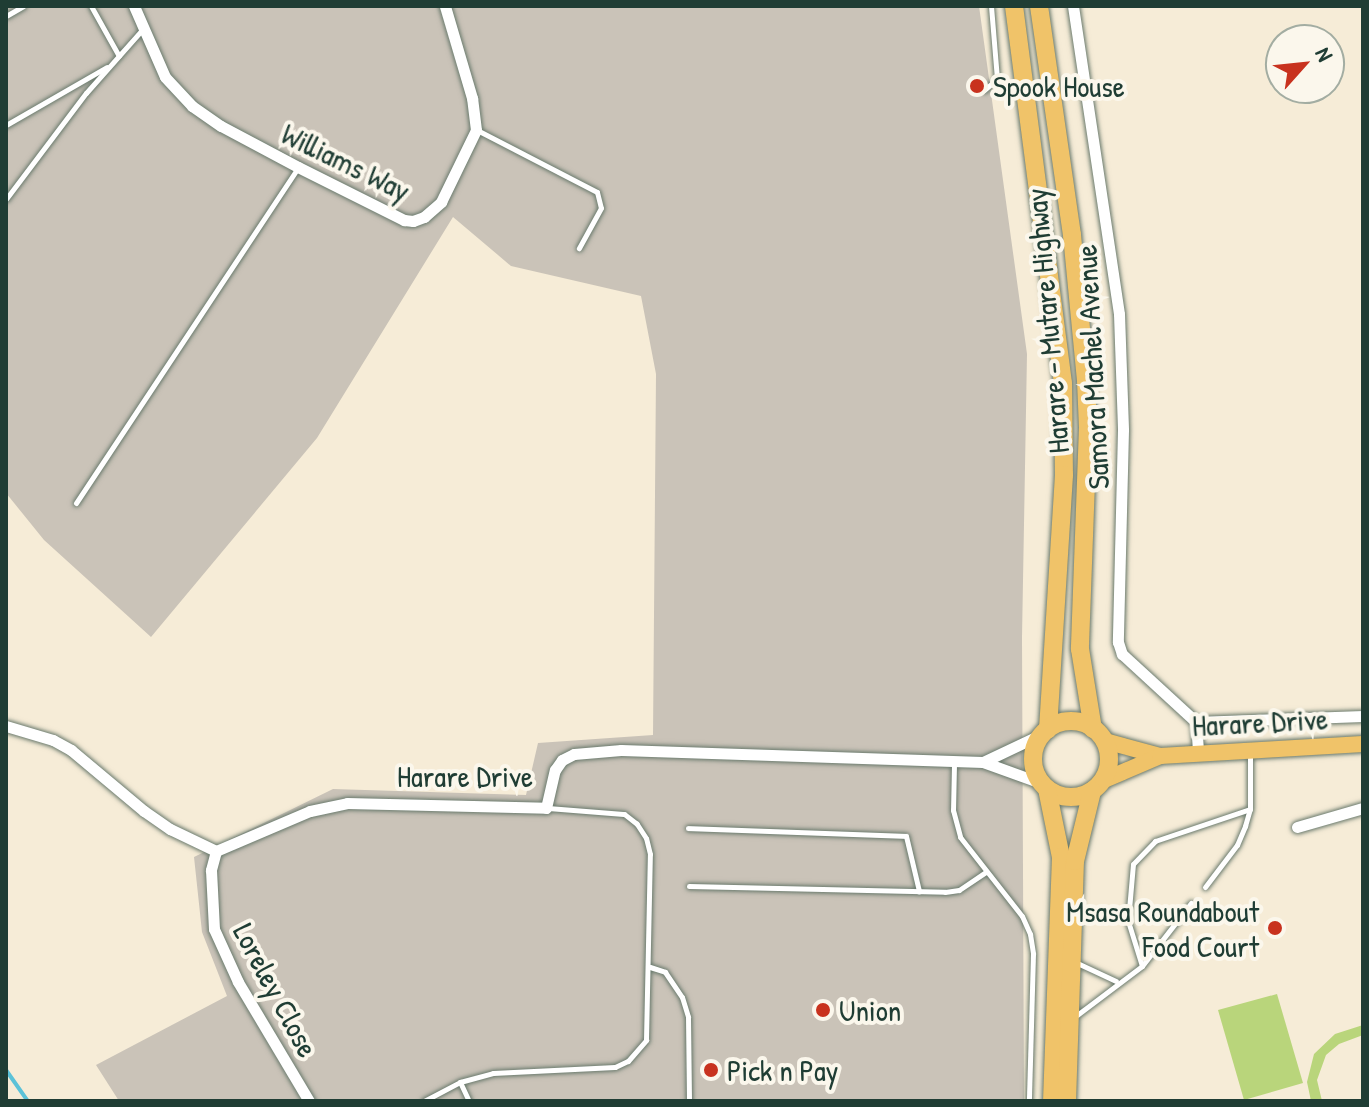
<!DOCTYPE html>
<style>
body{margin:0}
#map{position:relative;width:1369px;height:1107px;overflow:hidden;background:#f6ecd7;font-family:"Patrick Hand",sans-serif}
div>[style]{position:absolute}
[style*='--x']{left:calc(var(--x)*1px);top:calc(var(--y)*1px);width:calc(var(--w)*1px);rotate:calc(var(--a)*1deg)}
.industrial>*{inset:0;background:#cac3b8}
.green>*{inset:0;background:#b9d57b}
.stream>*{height:4px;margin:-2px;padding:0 2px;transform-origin:2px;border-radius:2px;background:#5bc2d8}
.roads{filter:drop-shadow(0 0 2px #6a7a6d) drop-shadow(0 0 2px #6a7a6d)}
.service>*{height:5px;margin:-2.5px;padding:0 2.5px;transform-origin:2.5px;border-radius:2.5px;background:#fff}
.minor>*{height:11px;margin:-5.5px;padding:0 5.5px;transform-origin:5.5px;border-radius:5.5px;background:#fff}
.primary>*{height:16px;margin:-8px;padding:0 8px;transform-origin:8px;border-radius:8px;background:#f0c369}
.trunk>*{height:18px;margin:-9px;padding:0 9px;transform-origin:9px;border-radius:9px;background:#f0c369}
.trunk>.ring{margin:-9px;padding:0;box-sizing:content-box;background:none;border:18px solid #f0c369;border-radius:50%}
.dots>*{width:22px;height:22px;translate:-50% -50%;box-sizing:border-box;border:4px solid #fbf7ec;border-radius:50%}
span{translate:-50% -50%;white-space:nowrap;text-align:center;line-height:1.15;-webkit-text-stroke:8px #fbf7ec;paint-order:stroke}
.poi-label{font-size:30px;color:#1f3d34}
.left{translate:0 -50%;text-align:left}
.right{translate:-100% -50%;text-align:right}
.street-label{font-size:30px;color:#1f3d34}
.frame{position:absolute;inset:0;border:8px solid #1f3d34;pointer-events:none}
.north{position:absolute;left:1265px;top:24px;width:80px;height:80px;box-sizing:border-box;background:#fbf7ec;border:2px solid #a3ada2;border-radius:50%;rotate:63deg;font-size:22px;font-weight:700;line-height:32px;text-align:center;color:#1f3d34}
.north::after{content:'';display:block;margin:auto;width:28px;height:36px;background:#c8321e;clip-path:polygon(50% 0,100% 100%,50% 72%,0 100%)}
</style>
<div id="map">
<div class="industrial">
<div style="clip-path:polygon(6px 6px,979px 6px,1027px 354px,1022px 638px,1024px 1101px,119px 1101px,96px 1065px,227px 996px,202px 932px,194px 857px,333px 789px,526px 795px,538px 743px,653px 735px,656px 374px,641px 296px,511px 266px,453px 217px,317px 438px,151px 637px,44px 540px,6px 493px)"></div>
</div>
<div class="green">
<div style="clip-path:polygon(1277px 994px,1303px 1083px,1244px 1100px,1218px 1010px)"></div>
<div style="clip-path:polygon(1363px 1025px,1363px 1035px,1339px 1044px,1326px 1055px,1317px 1080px,1322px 1101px,1311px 1101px,1307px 1082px,1314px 1054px,1335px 1034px)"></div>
</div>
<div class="stream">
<div style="--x:6;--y:1070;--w:38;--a:55"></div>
</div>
<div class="roads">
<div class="service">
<div style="--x:91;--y:6;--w:57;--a:60.8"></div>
<div style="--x:6;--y:16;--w:20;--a:-30"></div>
<div style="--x:984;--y:90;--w:17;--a:-40"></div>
<div style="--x:997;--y:79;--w:73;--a:-94.7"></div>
<div style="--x:6;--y:125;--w:116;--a:-29.9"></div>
<div style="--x:477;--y:130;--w:135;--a:27.3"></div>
<div style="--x:597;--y:192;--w:16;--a:76"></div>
<div style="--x:601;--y:208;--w:46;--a:118.8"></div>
<div style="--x:6;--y:199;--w:133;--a:-53"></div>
<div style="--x:86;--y:93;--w:84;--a:-48.4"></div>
<div style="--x:76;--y:503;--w:402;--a:-56.5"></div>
<div style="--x:954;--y:764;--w:46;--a:91.2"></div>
<div style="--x:953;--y:810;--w:28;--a:75"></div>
<div style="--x:960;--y:837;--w:100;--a:51.9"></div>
<div style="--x:1022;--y:916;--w:20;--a:66"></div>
<div style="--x:1030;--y:934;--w:20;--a:81"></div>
<div style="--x:1033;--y:954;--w:147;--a:91.6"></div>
<div style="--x:688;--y:828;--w:218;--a:2.1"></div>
<div style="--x:906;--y:836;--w:57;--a:76.7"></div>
<div style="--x:689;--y:886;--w:256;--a:1.3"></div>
<div style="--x:945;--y:892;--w:14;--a:-8"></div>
<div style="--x:959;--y:890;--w:32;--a:-34"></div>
<div style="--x:1205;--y:887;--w:53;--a:-52.7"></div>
<div style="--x:1237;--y:845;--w:21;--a:-67"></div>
<div style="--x:1245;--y:826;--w:18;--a:-74"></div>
<div style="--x:1250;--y:809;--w:57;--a:-90"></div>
<div style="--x:1075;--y:962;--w:45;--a:24.9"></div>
<div style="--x:1142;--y:966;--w:47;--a:-107.3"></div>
<div style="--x:1128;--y:921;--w:57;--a:-85"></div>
<div style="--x:1133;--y:864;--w:32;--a:-46"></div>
<div style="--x:1155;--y:841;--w:100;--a:-18.6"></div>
<div style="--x:650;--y:967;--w:16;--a:18"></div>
<div style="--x:665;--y:972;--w:30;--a:56"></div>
<div style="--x:682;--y:997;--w:21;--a:73"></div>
<div style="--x:688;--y:1017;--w:84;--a:89.3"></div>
<div style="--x:1077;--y:1015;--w:81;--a:-37"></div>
<div style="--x:1142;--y:966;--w:80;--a:-52.1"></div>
<div style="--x:460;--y:1082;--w:21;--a:65"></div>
<div style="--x:424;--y:1101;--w:41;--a:-27.8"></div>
<div style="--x:460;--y:1082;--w:34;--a:-15"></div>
<div style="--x:493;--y:1073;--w:122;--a:-2.8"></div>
<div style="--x:615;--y:1067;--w:14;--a:-25"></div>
<div style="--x:628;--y:1061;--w:28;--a:-49"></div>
<div style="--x:646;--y:1040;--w:186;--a:-88.8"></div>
<div style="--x:650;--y:854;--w:16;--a:-104"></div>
<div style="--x:646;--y:838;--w:17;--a:-123"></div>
<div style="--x:637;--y:824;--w:16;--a:-142"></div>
<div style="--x:624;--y:814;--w:77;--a:-175.5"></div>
</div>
<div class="minor">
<div style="--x:134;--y:6;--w:77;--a:66.4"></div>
<div style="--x:165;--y:77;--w:40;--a:47"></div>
<div style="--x:192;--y:106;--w:35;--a:35"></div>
<div style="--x:221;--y:126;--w:87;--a:28"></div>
<div style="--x:298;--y:167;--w:119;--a:26.6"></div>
<div style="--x:404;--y:220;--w:9;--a:6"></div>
<div style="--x:413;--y:221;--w:12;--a:-20"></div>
<div style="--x:424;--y:217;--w:23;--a:-41"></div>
<div style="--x:441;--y:202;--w:80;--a:-64.1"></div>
<div style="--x:476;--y:130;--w:32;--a:-97"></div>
<div style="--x:472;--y:98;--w:96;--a:-106.4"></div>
<div style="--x:1073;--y:6;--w:311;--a:81.5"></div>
<div style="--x:1119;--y:314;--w:116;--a:88"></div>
<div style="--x:1123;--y:430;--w:212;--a:91.4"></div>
<div style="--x:1118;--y:642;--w:13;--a:72"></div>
<div style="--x:1122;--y:654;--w:100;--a:42.6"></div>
<div style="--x:1196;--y:722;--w:167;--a:-2.1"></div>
<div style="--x:1196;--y:722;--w:31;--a:86"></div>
<div style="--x:6;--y:726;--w:49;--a:16.6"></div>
<div style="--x:53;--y:740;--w:21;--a:29"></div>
<div style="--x:71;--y:750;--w:95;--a:39.9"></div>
<div style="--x:144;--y:811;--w:32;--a:35"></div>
<div style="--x:170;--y:829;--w:51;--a:25.6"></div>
<div style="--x:216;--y:851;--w:102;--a:-23.1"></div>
<div style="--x:310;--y:811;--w:38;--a:-12"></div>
<div style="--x:347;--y:803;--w:199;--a:1.4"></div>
<div style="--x:546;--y:808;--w:39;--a:-77"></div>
<div style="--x:555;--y:770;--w:12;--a:-55"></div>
<div style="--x:562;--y:760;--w:13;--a:-27"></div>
<div style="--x:574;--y:754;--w:47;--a:-4.9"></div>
<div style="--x:621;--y:750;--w:362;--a:1.9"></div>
<div style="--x:983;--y:762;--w:62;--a:19.9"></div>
<div style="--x:983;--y:762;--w:65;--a:-25.4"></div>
<div style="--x:1297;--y:827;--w:69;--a:-16.1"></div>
<div style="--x:216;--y:851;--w:20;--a:105"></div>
<div style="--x:211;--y:870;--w:59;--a:87.1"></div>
<div style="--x:214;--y:929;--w:58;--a:65.6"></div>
<div style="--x:238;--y:982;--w:139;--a:59.2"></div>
</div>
<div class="primary">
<div style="--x:1105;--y:741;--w:57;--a:15.3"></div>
<div style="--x:1102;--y:781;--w:63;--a:-23.3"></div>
<div style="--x:1160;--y:756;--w:203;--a:-3.4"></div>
</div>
<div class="trunk">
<div style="--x:1014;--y:6;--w:380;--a:82.6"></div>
<div style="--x:1063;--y:383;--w:92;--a:89.4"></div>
<div style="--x:1064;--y:475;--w:255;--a:93.6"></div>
<div style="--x:1039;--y:6;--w:231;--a:81.8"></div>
<div style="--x:1072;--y:235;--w:146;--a:84.5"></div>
<div style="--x:1086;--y:380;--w:47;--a:87.6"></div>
<div style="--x:1088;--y:427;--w:222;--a:92.1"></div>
<div style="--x:1080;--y:649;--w:81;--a:80.8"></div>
<div class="ring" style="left:1033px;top:721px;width:58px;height:58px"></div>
<div style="--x:1047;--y:789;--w:69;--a:78.4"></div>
<div style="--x:1061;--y:857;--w:244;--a:92.1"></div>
<div style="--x:1067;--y:1101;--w:240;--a:-88.1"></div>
<div style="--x:1075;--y:861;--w:72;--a:-76.3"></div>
</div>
</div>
<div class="dots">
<div style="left:977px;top:86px;background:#c8321e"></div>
<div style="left:1275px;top:928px;background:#c8321e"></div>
<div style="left:823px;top:1010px;background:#c8321e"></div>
<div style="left:711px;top:1070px;background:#c8321e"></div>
</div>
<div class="poi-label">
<span class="left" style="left:993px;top:86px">Spook House</span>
<span class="right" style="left:1259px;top:928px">Msasa Roundabout<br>Food Court</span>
<span class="left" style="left:839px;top:1010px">Union</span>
<span class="left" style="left:727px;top:1070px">Pick n Pay</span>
</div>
<div class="street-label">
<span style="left:346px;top:162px;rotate:26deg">Williams Way</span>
<span style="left:1047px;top:321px;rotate:-95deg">Harare - Mutare Highway</span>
<span style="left:1092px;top:367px;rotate:-93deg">Samora Machel Avenue</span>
<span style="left:1260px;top:722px;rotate:-3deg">Harare Drive</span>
<span style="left:465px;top:776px">Harare Drive</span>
<span style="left:276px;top:990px;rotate:62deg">Loreley Close</span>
</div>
<div class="frame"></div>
<div class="north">N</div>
</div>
